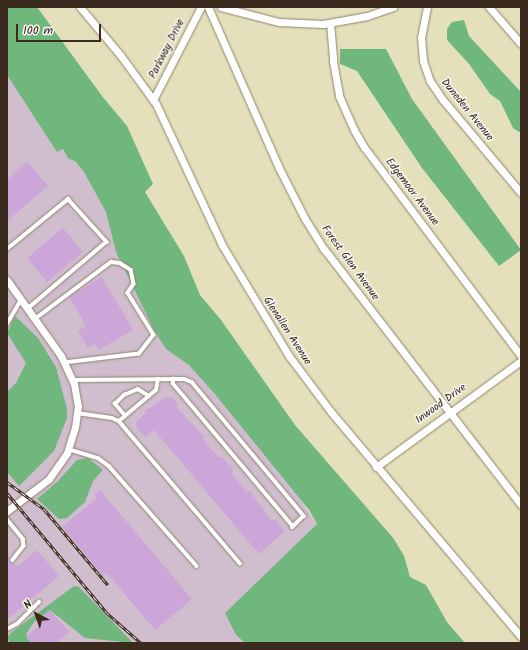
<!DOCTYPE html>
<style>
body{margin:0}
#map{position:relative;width:528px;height:650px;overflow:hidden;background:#e5e0bc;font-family:Kalam,sans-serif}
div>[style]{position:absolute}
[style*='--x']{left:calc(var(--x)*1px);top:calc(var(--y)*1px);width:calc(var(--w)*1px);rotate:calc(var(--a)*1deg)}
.industrial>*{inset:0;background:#d0bdcd}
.forest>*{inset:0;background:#70b77e}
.building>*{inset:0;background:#cca6d9}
.roads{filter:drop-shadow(0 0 1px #90856d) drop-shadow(0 0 1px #90856d)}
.lane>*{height:3.5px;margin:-1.75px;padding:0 1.75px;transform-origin:1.75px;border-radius:1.75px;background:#fff}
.street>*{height:7px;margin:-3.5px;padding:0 3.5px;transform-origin:3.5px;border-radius:3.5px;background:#fff}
.rail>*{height:3px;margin-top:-1.5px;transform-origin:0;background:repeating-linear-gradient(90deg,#f6f6f2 0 4.5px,#3b2a1e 0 9px);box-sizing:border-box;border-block:1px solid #3b2a1e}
span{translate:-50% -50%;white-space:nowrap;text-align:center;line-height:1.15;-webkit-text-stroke:3px #f6f6f2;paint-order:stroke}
.street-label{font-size:11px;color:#3b2a1e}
.frame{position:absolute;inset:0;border:8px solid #3b2a1e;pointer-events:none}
.north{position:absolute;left:16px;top:594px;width:40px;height:40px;-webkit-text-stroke:3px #f6f6f2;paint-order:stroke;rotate:319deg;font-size:11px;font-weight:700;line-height:16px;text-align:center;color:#3b2a1e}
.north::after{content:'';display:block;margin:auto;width:14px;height:18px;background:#3b2a1e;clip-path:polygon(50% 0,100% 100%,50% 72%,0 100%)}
.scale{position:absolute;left:16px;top:24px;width:85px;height:18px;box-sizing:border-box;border:2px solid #3b2a1e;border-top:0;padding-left:5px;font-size:12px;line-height:14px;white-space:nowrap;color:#3b2a1e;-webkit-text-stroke:3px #f6f6f2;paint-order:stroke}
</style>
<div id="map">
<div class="industrial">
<div style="clip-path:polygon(7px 41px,317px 525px,226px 613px,236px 635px,245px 643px,7px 643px)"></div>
</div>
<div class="forest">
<div style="clip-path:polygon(7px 7px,37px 7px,102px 96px,127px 126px,153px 184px,145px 192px,184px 256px,200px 295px,221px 320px,295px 425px,394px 539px,404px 556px,410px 577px,426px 585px,447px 622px,465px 643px,245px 643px,236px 635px,225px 613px,317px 524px,309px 510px,214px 393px,189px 365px,166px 349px,154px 330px,116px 252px,106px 212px,84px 172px,76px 162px,68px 158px,63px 149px,57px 152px,7px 75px)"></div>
<div style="clip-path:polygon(464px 20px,469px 36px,521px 92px,521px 133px,513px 128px,500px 101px,490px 94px,469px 64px,447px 40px,447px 29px,452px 22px)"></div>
<div style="clip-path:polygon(340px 49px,386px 49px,412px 99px,521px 250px,499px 266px,422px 168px,357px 71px,340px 64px)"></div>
<div style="clip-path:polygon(15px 316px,38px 338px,56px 367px,67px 409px,67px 418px,54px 451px,19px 486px,7px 472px,7px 392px,16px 383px,26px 363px,7px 333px)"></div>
<div style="clip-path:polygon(88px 458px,103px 470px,93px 481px,85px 502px,67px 518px,59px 519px,37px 499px,57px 482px,77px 460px)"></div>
<div style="clip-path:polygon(74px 586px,79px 587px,133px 643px,85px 638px,50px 610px,34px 622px,26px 634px,31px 643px,10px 643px,7px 637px,12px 632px)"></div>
</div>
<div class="building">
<div style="clip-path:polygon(27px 162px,48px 186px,7px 221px,7px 180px)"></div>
<div style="clip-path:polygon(63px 228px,83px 252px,47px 282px,27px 258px)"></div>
<div style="clip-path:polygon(102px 277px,133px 330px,98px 350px,95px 344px,88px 348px,78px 331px,86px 326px,69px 297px)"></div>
<div style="clip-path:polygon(167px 397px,173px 398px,177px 403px,177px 408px,205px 437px,203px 439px,218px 457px,222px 457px,233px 468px,232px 474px,247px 492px,249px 490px,272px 521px,275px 519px,285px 531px,259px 554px,154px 430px,145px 437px,136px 427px,137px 421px,146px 413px,144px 411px)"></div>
<div style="clip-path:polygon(100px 490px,192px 599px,155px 630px,107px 573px,103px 576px,62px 527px,97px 498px,94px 495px)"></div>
<div style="clip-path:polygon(37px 550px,59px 576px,7px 620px,7px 553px,11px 562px,18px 566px)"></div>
<div style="clip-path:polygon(50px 610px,69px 632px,56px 643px,31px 643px,26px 637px,42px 623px,38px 619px)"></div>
</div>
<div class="roads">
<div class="lane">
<div style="--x:7;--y:249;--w:79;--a:-39.3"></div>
<div style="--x:68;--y:199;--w:58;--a:47.8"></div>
<div style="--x:107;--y:242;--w:104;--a:139.7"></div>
<div style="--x:35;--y:319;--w:95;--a:-36.9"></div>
<div style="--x:111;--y:262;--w:9;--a:6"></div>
<div style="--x:120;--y:263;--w:13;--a:32"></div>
<div style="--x:131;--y:270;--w:14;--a:78"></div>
<div style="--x:134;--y:284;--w:11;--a:124"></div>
<div style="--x:128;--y:293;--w:49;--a:58.2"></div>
<div style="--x:154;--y:335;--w:24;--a:128"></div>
<div style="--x:139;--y:354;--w:75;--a:173.1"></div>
<div style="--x:7;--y:324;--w:28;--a:-60"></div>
<div style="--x:73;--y:380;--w:111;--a:-0.5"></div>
<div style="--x:184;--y:379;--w:9;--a:21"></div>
<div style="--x:192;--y:382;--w:175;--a:50.1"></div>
<div style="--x:304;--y:516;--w:16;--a:135"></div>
<div style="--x:293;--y:527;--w:187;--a:-130"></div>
<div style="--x:173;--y:384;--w:5;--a:-90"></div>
<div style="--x:77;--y:413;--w:35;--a:8"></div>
<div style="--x:112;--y:418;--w:8;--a:23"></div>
<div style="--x:119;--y:421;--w:187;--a:49.6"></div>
<div style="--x:125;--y:416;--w:16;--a:-130"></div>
<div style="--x:115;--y:404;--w:13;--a:-45"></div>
<div style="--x:124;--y:395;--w:15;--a:-23"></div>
<div style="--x:138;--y:389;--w:13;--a:32"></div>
<div style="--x:119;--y:421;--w:48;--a:-40"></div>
<div style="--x:156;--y:390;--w:11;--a:-80"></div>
<div style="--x:68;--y:449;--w:31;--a:17"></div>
<div style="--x:98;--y:458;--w:14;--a:36"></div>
<div style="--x:109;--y:466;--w:133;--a:48.7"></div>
<div style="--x:7;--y:519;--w:26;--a:51"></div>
<div style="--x:23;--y:539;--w:7;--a:82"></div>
<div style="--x:24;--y:546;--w:18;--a:128"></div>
<div style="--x:7;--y:629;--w:11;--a:-27"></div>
<div style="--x:17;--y:624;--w:31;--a:-45"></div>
</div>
<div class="street">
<div style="--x:80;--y:7;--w:64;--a:50.1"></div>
<div style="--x:121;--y:56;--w:59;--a:53.9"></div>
<div style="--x:156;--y:104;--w:156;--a:64.9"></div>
<div style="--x:222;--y:245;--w:130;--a:58.9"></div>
<div style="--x:289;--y:356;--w:70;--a:53.1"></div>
<div style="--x:331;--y:412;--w:294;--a:49.8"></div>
<div style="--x:208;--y:7;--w:176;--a:66.2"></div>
<div style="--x:279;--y:168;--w:57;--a:63"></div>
<div style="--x:305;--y:219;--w:36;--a:58"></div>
<div style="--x:324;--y:249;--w:323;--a:52.4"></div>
<div style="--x:221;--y:7;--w:60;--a:14.5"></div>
<div style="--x:279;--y:22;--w:44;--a:2.6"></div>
<div style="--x:323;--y:24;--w:45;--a:-10.3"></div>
<div style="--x:367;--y:16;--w:28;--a:-19"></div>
<div style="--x:427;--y:7;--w:31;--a:101"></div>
<div style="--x:421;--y:37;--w:24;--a:85"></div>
<div style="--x:423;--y:61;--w:21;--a:71"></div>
<div style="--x:430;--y:81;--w:23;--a:56"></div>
<div style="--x:443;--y:100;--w:121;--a:50"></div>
<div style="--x:489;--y:7;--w:49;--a:49.1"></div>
<div style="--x:330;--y:23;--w:38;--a:85"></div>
<div style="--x:333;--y:61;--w:36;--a:80"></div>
<div style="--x:339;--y:96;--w:37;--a:66"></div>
<div style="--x:354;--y:130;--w:20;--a:60"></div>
<div style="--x:364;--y:147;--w:261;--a:53.1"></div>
<div style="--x:153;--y:100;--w:105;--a:-62.7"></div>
<div style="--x:7;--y:280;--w:93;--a:54.6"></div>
<div style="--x:61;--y:356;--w:31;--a:65"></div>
<div style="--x:74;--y:384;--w:22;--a:80"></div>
<div style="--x:78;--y:406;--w:21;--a:98"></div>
<div style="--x:75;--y:427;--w:27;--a:107"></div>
<div style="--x:67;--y:453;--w:32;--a:125"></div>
<div style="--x:49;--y:479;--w:53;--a:142.7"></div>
<div style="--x:376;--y:467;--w:180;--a:-36.2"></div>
</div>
</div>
<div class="rail">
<div style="--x:7;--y:482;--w:46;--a:36.1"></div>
<div style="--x:44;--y:509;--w:99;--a:49.9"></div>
<div style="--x:7;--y:493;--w:155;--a:50.2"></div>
<div style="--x:106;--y:612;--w:47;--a:41.5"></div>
</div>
<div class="street-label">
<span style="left:167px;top:49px;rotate:-63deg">Parkway Drive</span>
<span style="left:467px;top:110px;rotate:51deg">Duneden Avenue</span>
<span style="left:412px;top:192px;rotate:53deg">Edgemoor Avenue</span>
<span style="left:350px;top:263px;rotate:54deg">Forest Glen Avenue</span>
<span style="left:287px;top:331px;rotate:57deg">Glenallen Avenue</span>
<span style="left:441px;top:404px;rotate:-36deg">Inwood Drive</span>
</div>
<div class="frame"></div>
<div class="north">N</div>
<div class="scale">100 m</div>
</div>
